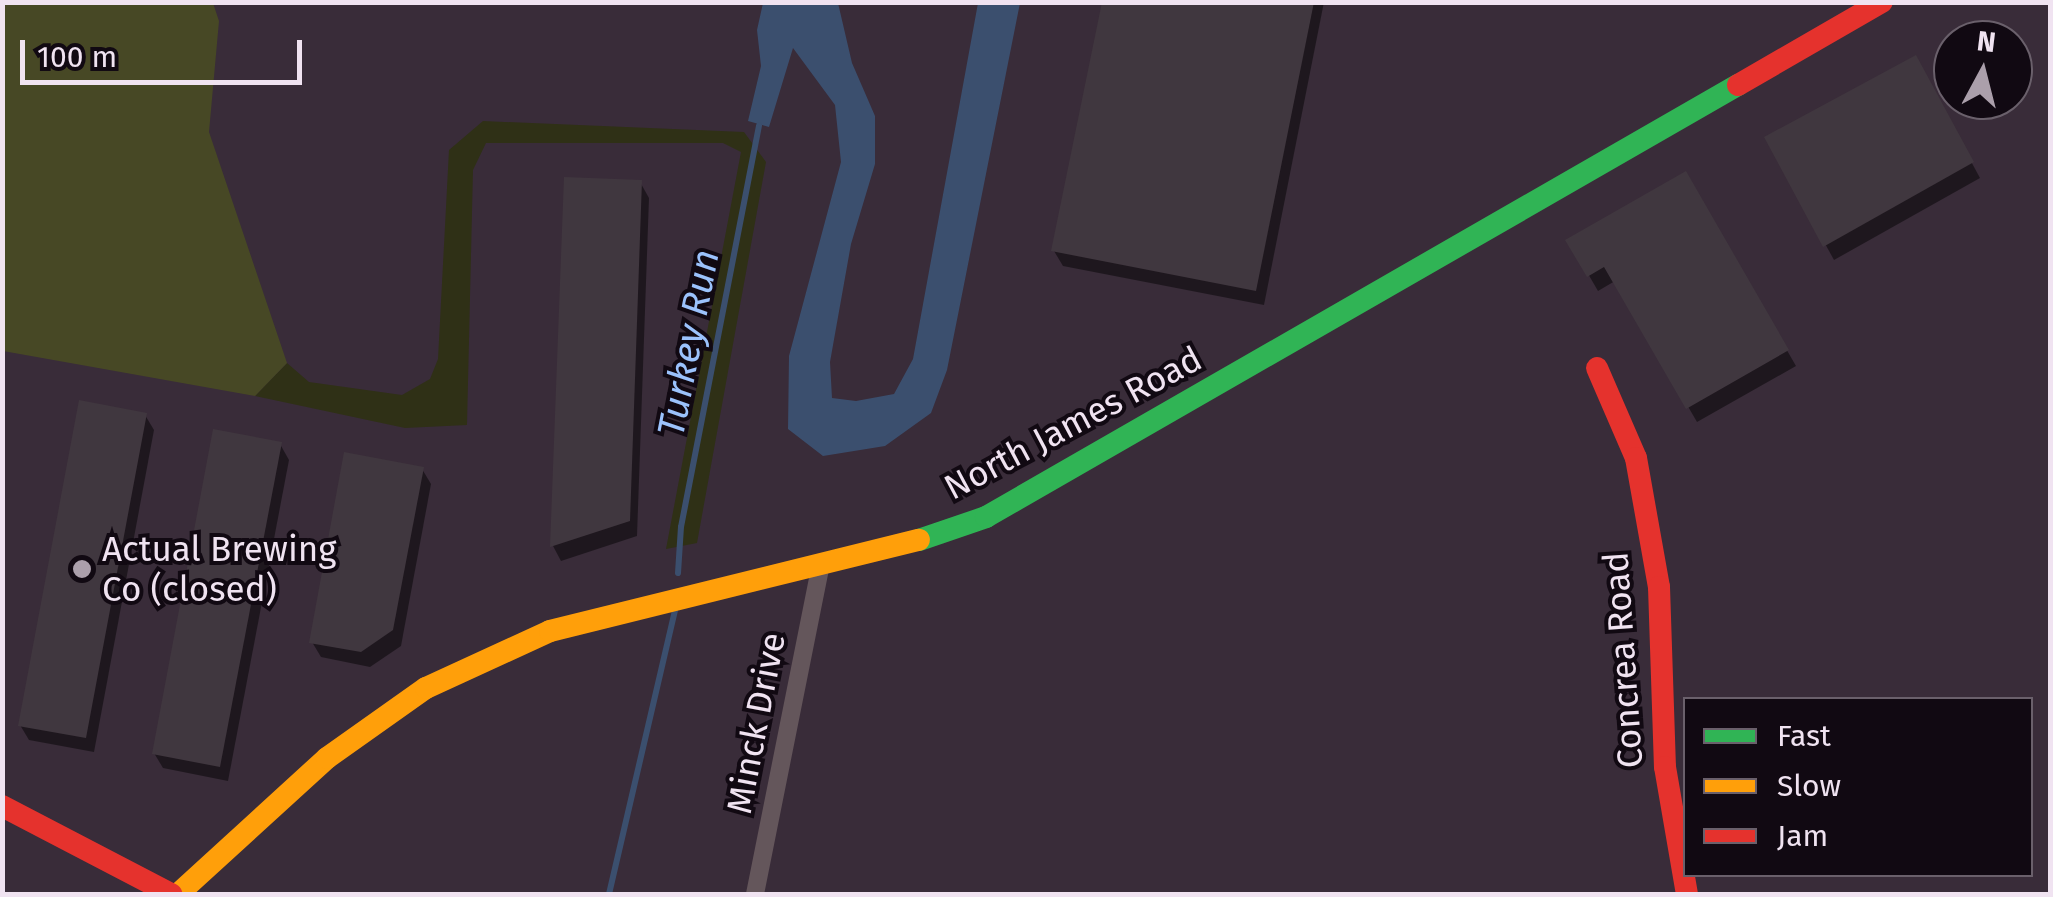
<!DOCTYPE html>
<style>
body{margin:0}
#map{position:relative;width:2053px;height:897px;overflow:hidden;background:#2a202a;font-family:"Fira Sans",sans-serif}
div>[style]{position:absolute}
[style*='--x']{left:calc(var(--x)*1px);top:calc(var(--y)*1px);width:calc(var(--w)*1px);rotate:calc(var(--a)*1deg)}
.industrial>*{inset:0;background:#392c39}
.green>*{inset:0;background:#2f3016}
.forest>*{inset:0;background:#474825}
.water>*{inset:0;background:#3b4f6e}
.shadow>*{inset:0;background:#0007}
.stream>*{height:6px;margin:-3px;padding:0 3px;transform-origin:3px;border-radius:3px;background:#3b4f6e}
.building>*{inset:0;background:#40373f}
.street>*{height:18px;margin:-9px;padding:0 9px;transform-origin:9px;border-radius:9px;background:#64565b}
.fast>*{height:22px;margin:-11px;padding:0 11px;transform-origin:11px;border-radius:11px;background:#30b455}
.slow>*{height:22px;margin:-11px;padding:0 11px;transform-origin:11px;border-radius:11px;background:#ff9f0a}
.jam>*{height:22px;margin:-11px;padding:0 11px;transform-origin:11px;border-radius:11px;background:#e5322d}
.dots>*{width:28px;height:28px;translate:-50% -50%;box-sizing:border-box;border:5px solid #110912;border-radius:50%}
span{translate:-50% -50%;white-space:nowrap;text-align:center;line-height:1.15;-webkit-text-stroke:8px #110912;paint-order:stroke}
.street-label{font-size:35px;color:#f0e3f1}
.poi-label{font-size:35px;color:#f0e3f1}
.left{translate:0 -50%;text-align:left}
.water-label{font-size:38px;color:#9bc2fc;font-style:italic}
.frame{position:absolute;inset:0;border:5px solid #f0e3f1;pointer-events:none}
.legend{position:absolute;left:1683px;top:697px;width:350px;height:180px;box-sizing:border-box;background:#110912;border:2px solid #6a606b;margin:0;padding:12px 18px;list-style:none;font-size:30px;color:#f0e3f1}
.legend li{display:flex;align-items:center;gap:20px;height:50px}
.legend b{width:50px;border:2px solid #6a606b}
.north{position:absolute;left:1933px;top:20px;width:100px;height:100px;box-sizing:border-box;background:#110912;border:2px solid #6a606b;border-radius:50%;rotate:7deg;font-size:28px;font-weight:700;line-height:40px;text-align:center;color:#f0e3f1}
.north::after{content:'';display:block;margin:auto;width:35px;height:45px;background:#ab9fab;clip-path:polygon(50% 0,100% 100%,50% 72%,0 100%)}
.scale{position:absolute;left:20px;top:40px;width:282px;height:45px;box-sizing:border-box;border:5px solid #f0e3f1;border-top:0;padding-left:12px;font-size:30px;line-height:35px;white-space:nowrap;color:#f0e3f1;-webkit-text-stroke:8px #110912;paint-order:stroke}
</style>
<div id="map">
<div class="industrial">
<div style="clip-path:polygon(evenodd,3px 3px,2050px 3px,2050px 894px,3px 894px,3px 3px,1953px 40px,2013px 40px,2013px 100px,1953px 100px,1953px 40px,3px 3px,1686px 700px,2030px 700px,2030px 874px,1686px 874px,1686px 700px)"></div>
</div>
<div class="green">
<div style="clip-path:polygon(483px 121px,744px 132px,766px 162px,697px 543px,666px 549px,741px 152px,723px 143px,486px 143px,473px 170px,467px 425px,405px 428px,255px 396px,287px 363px,309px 382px,402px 395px,430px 379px,438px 359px,449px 150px)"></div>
</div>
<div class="forest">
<div style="clip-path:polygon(2px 3px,213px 3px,219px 21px,209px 132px,287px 363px,255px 396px,3px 351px)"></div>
</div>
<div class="water">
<div style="clip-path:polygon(763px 3px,838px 3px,852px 63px,875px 116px,875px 164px,851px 244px,830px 362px,832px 398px,856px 401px,894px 394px,913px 359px,978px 3px,1020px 3px,947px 370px,931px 413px,885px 446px,823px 456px,788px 429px,789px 356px,841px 162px,835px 105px,793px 48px,769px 127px,748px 121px,761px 66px,757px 30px)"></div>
</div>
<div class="shadow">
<div style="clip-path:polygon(1105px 2px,1324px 2px,1264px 305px,1063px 266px,1054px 251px)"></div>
<div style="clip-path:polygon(1915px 58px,1980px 178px,1834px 260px,1767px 138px)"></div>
<div style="clip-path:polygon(1685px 174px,1796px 366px,1697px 422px,1615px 281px,1598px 291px,1569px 241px)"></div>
<div style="clip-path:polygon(567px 179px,640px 182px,649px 198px,637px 536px,561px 561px,553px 546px)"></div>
<div style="clip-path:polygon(145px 415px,154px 430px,94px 752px,29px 740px,20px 725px)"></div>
<div style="clip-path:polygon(280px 444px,289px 460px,228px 781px,163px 768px,154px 753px)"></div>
<div style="clip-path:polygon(422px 469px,431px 484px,401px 646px,370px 667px,321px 657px,312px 642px)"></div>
</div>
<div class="stream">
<div style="--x:678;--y:573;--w:46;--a:-86.3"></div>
<div style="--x:681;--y:527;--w:409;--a:-79"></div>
<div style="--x:609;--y:894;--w:292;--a:-76.9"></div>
</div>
<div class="building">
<div style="clip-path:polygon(1102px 2px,1314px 2px,1256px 291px,1051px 251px)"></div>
<div style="clip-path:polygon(1916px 55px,1974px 162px,1823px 247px,1764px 137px)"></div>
<div style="clip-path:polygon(1686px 171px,1789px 350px,1686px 409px,1604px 267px,1587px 277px,1565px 240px)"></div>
<div style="clip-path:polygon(564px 177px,642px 180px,630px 521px,550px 547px)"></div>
<div style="clip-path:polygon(79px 400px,147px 413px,86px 738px,18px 726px)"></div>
<div style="clip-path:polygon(213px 429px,282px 442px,220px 767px,152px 754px)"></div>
<div style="clip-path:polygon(344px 452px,424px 467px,393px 630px,361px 652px,309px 643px)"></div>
</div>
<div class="street">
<div style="--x:755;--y:894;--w:336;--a:-78.7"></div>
</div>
<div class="fast">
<div style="--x:919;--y:540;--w:71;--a:-18.9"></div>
<div style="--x:986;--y:517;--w:867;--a:-29.88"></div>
</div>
<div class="slow">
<div style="--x:178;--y:894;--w:202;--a:-42.4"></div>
<div style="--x:327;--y:758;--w:121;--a:-35.3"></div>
<div style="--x:426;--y:688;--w:136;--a:-24.7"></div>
<div style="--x:550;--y:631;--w:380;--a:-13.9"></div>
</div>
<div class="jam">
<div style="--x:1738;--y:85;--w:166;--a:-30"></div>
<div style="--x:1597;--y:368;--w:98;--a:66.6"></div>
<div style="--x:1636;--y:458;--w:131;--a:79.9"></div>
<div style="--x:1659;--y:587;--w:180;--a:88.1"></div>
<div style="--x:1665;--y:767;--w:129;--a:80.2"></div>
<div style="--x:2;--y:806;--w:191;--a:27.5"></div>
</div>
<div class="dots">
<div style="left:82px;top:569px;background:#ab9fab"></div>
</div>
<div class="street-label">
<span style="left:1073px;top:423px;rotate:-28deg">North James Road</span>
<span style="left:1623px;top:660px;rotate:-94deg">Concrea Road</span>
<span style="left:756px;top:723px;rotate:-79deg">Minck Drive</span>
</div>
<div class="poi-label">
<span class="left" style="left:102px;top:569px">Actual Brewing<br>Co (closed)</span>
</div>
<div class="water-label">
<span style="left:689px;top:343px;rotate:-79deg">Turkey Run</span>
</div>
<div class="frame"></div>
<ul class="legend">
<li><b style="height:12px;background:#30b455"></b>Fast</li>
<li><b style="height:12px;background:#ff9f0a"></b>Slow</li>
<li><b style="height:12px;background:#e5322d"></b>Jam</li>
</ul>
<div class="north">N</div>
<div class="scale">100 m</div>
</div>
